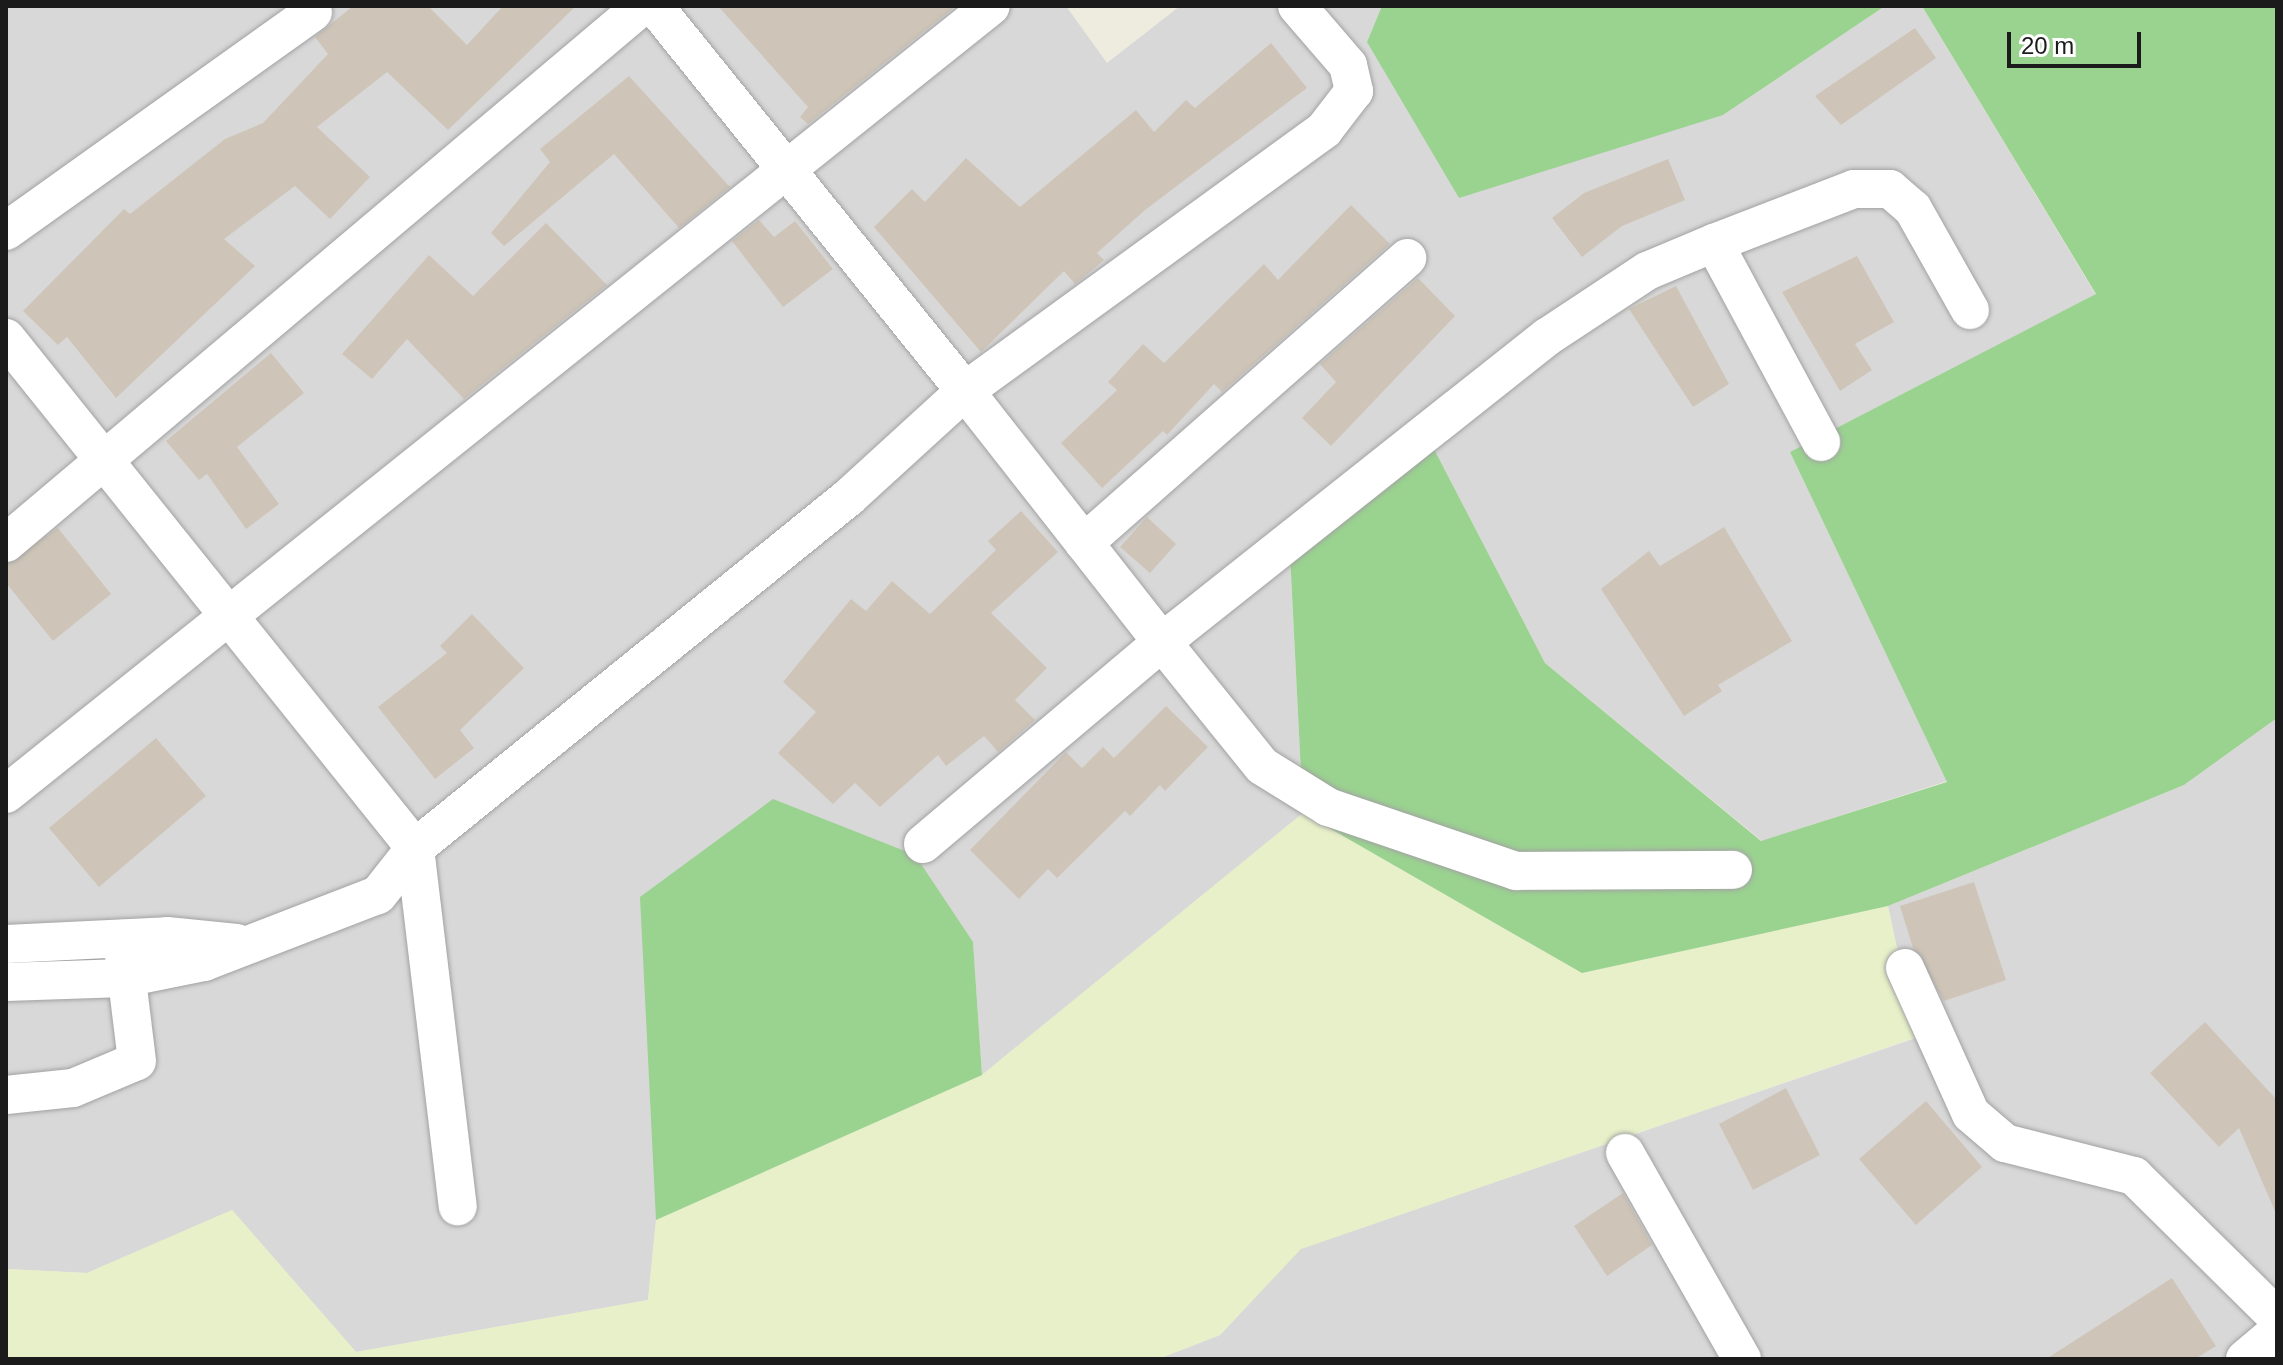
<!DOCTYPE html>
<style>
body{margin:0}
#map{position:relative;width:2283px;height:1365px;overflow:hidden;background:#eeebdf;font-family:Arial,sans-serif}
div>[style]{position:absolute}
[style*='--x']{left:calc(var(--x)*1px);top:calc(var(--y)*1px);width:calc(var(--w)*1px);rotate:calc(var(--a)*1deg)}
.residential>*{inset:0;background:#d9d8d8}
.farmland>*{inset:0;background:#e7f0c8}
.forest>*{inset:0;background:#9ad290}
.building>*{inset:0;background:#cec5b8}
.roads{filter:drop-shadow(0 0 2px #a2a2a2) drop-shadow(0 0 2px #a2a2a2)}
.street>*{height:38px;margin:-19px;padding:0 19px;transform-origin:19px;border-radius:19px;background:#fff}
span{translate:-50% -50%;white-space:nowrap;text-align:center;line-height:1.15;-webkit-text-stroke:7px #fff;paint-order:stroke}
.frame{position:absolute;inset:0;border:8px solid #1b1b1b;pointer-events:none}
.scale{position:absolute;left:2007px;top:32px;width:134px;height:36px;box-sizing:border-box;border:4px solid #1b1b1b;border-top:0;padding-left:10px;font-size:24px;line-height:28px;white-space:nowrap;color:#1b1b1b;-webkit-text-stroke:6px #fff;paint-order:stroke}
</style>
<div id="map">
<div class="residential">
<div style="clip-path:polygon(6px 6px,1066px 6px,1107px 63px,1180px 6px,1382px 6px,1367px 42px,1723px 115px,1885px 6px,1922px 6px,2096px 295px,1790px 452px,1947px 781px,1762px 841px,1545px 663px,1434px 449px,1289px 535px,1303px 813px,982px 1075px,973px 942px,656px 1220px,648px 1300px,356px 1352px,232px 1210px,87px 1273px,6px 1269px)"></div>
<div style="clip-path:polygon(2277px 718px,2277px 1359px,1158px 1359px,1220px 1335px,1300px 1249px,1916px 1038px,1888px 906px,2184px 785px)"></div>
</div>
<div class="farmland">
<div style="clip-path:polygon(1303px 813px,1582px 973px,1888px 906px,1916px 1037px,1301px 1249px,1220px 1335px,1158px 1359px,6px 1359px,6px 1269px,87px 1273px,232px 1210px,356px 1352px,648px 1300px,656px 1220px,982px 1075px)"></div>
</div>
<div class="forest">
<div style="clip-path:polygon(1382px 6px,1885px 6px,1723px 115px,1459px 198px,1367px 42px)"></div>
<div style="clip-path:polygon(1922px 6px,2277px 6px,2277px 718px,2184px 785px,1888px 906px,1582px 973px,1303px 813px,1289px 534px,1434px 449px,1545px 663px,1761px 841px,1947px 782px,1790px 452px,2096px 294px)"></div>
<div style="clip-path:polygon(773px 799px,915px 855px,973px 942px,982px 1075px,656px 1220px,640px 897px)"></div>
</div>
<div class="building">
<div style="clip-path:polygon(353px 6px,428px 6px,467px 45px,503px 6px,576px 6px,448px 130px,387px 72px,317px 127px,370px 177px,330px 219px,295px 186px,224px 239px,255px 266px,116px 398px,67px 337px,58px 345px,23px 311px,124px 209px,130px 214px,225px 139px,263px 123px,328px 54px,315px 37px)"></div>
<div style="clip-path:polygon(718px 6px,956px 6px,808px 124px,800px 117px,808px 107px)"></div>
<div style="clip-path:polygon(1915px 28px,1936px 58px,1841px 125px,1815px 96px)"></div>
<div style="clip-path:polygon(1271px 43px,1307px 88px,1145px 210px,1097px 253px,1104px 260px,1084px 277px,1075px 284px,1064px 271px,981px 352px,874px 227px,912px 189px,925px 202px,966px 158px,1020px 207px,1136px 110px,1154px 132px,1186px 100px,1195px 108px)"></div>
<div style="clip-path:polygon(629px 76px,730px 187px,679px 228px,614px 154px,504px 246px,491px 233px,550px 162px,540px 149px)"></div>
<div style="clip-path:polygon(1668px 159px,1685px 200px,1622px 226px,1582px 257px,1552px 218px,1584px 193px)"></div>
<div style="clip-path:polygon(1351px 205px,1390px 244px,1222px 392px,1214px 384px,1167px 435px,1163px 431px,1102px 488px,1061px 443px,1117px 390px,1108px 382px,1143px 344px,1164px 363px,1264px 264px,1278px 280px)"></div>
<div style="clip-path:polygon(759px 220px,774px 237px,795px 221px,833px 269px,783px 307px,732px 241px)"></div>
<div style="clip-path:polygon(546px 223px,607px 285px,464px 399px,407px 339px,372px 379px,342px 354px,429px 255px,473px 296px)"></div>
<div style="clip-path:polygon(1857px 256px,1894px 322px,1855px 344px,1872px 370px,1840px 391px,1782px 292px)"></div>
<div style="clip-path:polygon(1418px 278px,1455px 316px,1331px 446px,1302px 418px,1336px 382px,1320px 364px)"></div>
<div style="clip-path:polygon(1676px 286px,1729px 384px,1693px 407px,1629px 309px)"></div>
<div style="clip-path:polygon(271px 353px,304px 393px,237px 447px,279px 504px,246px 529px,207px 474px,199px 480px,166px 441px)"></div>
<div style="clip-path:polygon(1021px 511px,1058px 552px,991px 613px,1047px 668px,1015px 700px,1035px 720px,998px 752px,984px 736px,946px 766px,938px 755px,880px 807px,855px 783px,833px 804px,778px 753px,816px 712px,783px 682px,851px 599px,866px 611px,892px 581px,930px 614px,996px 550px,988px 541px)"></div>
<div style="clip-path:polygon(1147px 517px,1176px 544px,1150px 573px,1120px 547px)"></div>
<div style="clip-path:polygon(1724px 527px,1792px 641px,1718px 685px,1722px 691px,1684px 716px,1601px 589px,1649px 551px,1660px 566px)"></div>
<div style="clip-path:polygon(58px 528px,111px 594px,53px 641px,6px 583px,6px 564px)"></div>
<div style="clip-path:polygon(472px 614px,524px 668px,460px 730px,474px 748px,435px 779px,378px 707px,447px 653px,440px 646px)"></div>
<div style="clip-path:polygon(1166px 706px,1208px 747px,1165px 791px,1160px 785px,1130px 816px,1125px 811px,1057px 878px,1048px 869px,1019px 899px,970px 850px,1066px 752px,1082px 768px,1103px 747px,1114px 758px)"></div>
<div style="clip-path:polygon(156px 738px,206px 796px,99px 887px,49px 828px)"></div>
<div style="clip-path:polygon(1974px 882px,2006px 980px,1944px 1001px,1913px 948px,1900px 906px)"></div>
<div style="clip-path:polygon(2205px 1022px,2277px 1100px,2277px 1216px,2239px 1128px,2219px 1147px,2150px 1073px)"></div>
<div style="clip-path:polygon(1786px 1088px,1820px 1155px,1753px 1190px,1719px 1124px)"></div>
<div style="clip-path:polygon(1926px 1101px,1982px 1167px,1916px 1225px,1859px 1159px)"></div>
<div style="clip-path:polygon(1623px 1193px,1652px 1245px,1607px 1276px,1574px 1226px)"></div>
<div style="clip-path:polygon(2172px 1278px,2216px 1346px,2195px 1359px,2046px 1359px)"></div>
</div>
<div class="roads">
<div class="street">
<div style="--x:1297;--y:6;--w:78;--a:49.2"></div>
<div style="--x:1348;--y:65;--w:27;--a:77"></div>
<div style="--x:1354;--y:91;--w:49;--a:127.6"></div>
<div style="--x:1324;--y:130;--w:444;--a:144"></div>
<div style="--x:965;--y:391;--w:319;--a:51.9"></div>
<div style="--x:1162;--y:642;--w:491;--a:-38.4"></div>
<div style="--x:1547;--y:337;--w:120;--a:-33.4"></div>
<div style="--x:1647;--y:271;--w:73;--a:-22.7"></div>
<div style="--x:1714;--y:243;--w:150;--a:-21.1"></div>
<div style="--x:1854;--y:189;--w:36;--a:0"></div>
<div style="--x:1890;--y:189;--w:30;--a:41"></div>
<div style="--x:1913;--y:209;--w:116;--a:60.6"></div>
<div style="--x:6;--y:231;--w:377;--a:-35.5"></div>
<div style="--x:1714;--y:243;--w:226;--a:61.7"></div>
<div style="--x:6;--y:338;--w:654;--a:51.27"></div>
<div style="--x:415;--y:848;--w:361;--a:83.2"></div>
<div style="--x:6;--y:543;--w:832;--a:-40.18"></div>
<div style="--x:1084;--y:543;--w:431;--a:-41.4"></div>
<div style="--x:6;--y:794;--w:1261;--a:-38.66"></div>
<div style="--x:923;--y:844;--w:313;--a:-40.2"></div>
<div style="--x:1162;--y:642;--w:159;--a:51.1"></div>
<div style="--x:1262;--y:766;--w:78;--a:31.8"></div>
<div style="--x:1328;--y:807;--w:199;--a:18.8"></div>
<div style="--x:1516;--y:871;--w:217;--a:-0.3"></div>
<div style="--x:6;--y:944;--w:161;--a:-2.8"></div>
<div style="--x:167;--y:936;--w:70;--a:5.7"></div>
<div style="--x:1905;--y:968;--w:160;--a:65.7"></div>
<div style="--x:1971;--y:1114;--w:45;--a:40.5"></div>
<div style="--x:2005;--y:1143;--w:133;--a:14.3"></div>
<div style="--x:2134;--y:1176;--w:201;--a:44.6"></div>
<div style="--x:6;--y:982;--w:118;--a:-1.9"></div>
<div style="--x:124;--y:978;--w:82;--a:-11.3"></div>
<div style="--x:204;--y:962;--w:186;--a:-21.1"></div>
<div style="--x:378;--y:895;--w:60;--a:-51.8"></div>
<div style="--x:415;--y:848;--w:558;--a:-38.96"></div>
<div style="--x:849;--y:497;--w:157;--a:-42.4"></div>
<div style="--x:965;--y:391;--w:495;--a:-128.9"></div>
<div style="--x:6;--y:1095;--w:67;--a:-6"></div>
<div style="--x:73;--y:1088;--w:69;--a:-22.9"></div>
<div style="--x:137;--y:1061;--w:123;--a:-97"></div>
<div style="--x:1625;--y:1153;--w:237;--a:60.4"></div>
<div style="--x:2245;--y:1359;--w:42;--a:-40.2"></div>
</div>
</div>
<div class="frame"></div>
<div class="scale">20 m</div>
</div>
